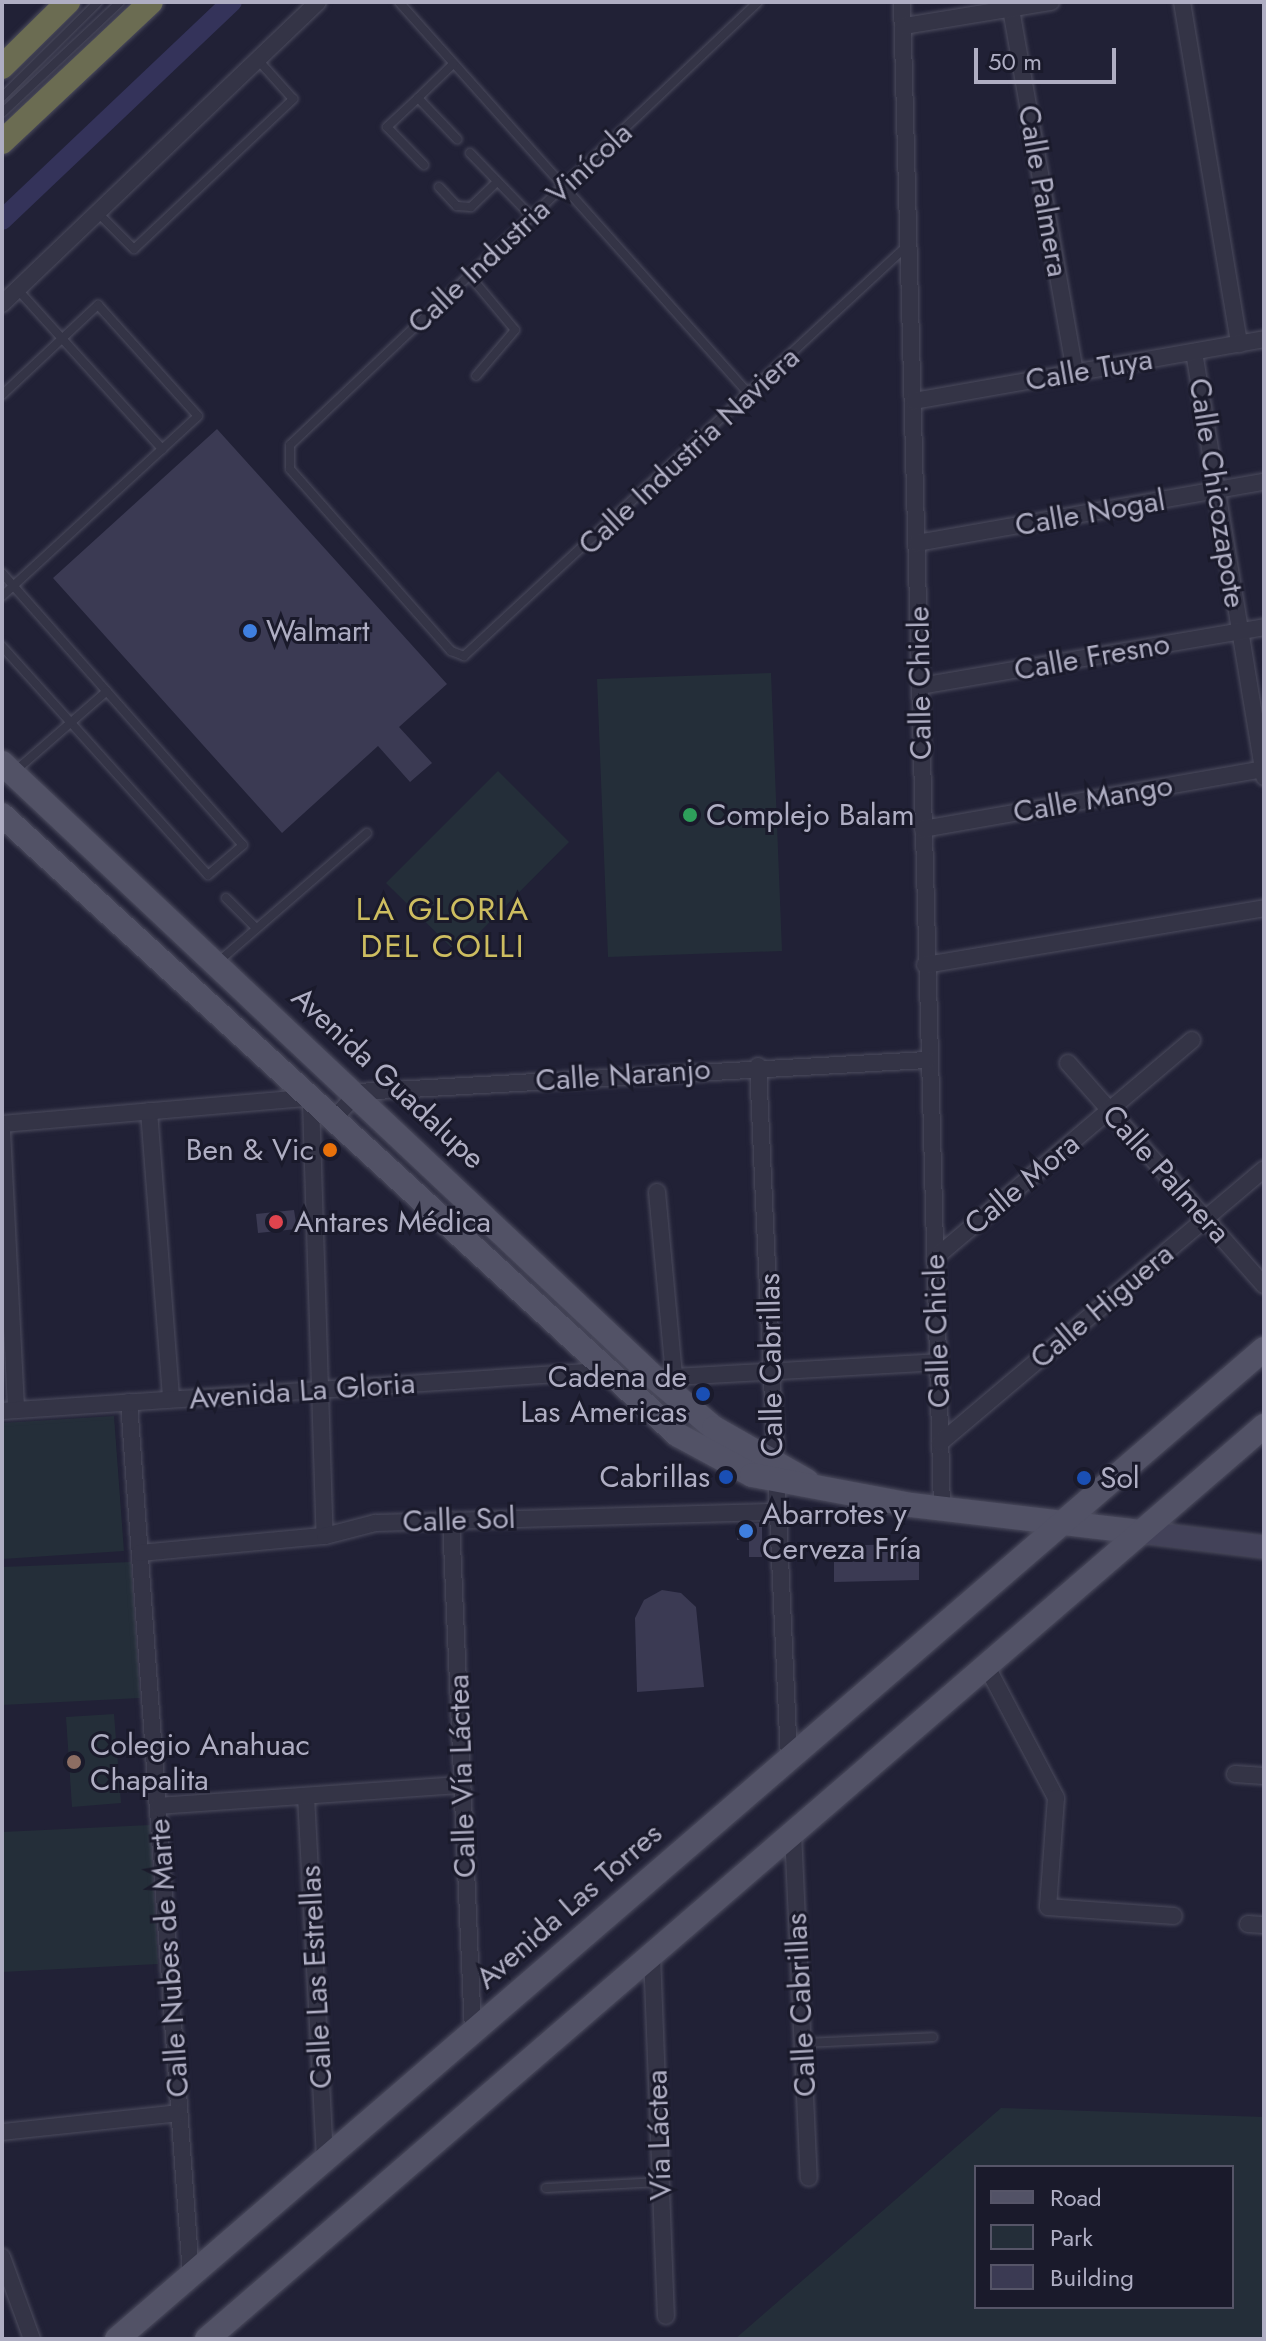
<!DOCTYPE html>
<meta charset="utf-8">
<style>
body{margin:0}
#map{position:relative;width:1266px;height:2341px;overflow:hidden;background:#212136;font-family:Jost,sans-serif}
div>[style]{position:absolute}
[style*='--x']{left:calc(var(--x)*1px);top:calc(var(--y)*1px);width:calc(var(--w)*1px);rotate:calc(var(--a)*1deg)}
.green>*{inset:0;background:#242e39}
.canal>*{height:20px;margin:-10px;padding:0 10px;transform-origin:10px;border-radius:10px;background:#34335a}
.building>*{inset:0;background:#3b3a53}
.roads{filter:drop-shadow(0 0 2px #4c4c5e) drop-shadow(0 0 2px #4c4c5e)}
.lane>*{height:8px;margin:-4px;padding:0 4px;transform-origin:4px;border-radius:4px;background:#343446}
.street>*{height:16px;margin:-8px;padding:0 8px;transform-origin:8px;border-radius:8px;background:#343446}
.secondary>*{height:22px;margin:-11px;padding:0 11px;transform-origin:11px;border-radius:11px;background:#434259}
.primary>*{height:24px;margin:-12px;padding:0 12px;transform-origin:12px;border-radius:12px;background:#525266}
.highway>*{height:24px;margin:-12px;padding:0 12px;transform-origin:12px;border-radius:12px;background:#6b6c52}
.dots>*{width:22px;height:22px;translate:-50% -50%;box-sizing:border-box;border:4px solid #1a1a2b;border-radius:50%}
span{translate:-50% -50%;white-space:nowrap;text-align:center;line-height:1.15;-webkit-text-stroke:6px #1a1a2b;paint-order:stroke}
.street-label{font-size:30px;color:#afaec3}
.poi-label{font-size:30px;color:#afaec3}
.left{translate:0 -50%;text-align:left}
.right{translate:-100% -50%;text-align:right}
.neighbourhood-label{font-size:32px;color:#cdbd60;letter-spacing:2px}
.frame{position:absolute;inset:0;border:4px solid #afaec3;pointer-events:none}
.legend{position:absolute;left:974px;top:2165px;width:260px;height:144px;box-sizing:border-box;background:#1a1a2b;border:2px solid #565568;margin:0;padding:10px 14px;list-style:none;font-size:24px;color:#afaec3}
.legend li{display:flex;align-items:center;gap:16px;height:40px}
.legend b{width:40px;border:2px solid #565568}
.scale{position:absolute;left:974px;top:48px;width:142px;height:36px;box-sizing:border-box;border:4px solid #afaec3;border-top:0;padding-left:10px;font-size:24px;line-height:28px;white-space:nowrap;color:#afaec3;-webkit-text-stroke:6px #1a1a2b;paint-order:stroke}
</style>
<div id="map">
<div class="green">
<div style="clip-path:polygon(771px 673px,782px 951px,608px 957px,597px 679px)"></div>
<div style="clip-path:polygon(498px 771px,569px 842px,458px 954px,386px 883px)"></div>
<div style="clip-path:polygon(114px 1416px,124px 1551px,2px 1559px,2px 1423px)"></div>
<div style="clip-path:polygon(131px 1562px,140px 1698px,2px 1705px,2px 1567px)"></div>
<div style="clip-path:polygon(114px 1714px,121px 1803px,72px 1807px,66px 1717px)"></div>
<div style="clip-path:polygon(150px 1825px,158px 1964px,2px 1972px,2px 1832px)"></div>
<div style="clip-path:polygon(evenodd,1001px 2108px,1264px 2117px,1264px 2339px,735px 2339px,1001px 2108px,976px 2167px,1232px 2167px,1232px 2307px,976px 2307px,976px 2167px)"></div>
</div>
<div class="canal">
<div style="--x:2;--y:220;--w:317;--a:-43.5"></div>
</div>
<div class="building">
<div style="clip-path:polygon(217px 429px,447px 684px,399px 727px,432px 763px,410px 782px,378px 746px,282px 833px,53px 578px)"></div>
<div style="clip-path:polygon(294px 1210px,297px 1229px,258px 1233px,256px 1214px)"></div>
<div style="clip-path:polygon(762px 1523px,762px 1557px,749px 1557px,749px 1540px,737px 1540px,737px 1524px)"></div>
<div style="clip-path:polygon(901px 1544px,919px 1549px,919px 1580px,834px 1582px,834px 1546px)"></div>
<div style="clip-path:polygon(662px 1590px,681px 1593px,696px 1607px,704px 1687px,637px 1692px,635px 1618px,644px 1600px)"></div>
</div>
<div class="roads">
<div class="lane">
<div style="--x:399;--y:2;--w:526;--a:48.24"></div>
<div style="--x:758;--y:2;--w:644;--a:136.57"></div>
<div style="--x:290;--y:445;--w:24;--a:90"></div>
<div style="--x:290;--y:469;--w:243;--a:48.5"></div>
<div style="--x:451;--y:651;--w:14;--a:21"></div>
<div style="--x:464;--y:656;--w:605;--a:-42.79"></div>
<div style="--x:2;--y:97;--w:135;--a:-44.7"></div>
<div style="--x:418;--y:98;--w:49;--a:-44.2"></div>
<div style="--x:2;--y:113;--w:162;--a:-43.2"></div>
<div style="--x:470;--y:153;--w:89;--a:45.9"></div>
<div style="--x:424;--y:165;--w:53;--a:-134.2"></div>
<div style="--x:387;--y:127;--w:42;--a:-43.1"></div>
<div style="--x:418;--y:98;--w:57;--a:46.4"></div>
<div style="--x:439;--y:187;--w:26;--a:47"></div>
<div style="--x:457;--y:206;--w:14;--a:4"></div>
<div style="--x:471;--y:207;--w:36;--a:-44"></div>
<div style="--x:98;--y:213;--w:51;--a:45"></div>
<div style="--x:134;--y:249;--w:219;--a:-43.3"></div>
<div style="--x:293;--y:99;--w:52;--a:-131.9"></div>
<div style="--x:470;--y:276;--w:70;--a:50.2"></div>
<div style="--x:515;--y:330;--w:60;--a:130.3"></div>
<div style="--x:18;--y:290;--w:215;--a:47.8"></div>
<div style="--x:2;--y:395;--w:132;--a:-43.2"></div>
<div style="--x:98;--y:305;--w:149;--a:48"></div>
<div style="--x:198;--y:416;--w:266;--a:137.4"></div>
<div style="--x:2;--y:573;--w:363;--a:48.5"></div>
<div style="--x:243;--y:845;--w:46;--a:139.4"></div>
<div style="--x:208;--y:875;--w:308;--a:-132"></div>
<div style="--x:14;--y:772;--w:123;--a:-41.1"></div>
<div style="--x:226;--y:898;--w:42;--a:45"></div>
<div style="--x:218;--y:962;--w:197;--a:-40.9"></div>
<div style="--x:803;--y:2043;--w:130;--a:-2.6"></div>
<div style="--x:546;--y:2188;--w:115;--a:-3"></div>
</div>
<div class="street">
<div style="--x:902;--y:2;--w:1507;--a:88.48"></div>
<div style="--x:1182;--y:2;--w:347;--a:80.5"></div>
<div style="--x:1011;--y:9;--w:369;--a:80"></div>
<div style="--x:904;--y:26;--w:149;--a:-9.3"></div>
<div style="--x:2;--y:304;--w:437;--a:-43.7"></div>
<div style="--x:1194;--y:352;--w:431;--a:80.6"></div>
<div style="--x:914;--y:401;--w:355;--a:-10"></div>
<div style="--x:917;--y:543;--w:352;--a:-10"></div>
<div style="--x:920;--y:686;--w:349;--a:-9.7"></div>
<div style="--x:923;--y:829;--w:346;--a:-10"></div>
<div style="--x:925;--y:965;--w:344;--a:-9.5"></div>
<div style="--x:1068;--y:1063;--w:296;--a:48.6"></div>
<div style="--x:758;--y:1066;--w:694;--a:87.44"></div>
<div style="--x:311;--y:1102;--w:434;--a:88.2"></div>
<div style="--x:149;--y:1111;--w:289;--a:85.6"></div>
<div style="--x:332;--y:1121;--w:39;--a:-48"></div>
<div style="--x:358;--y:1092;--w:570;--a:-3.22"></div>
<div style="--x:2;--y:1124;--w:307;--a:-4.9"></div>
<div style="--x:2;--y:1131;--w:279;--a:87.1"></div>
<div style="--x:657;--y:1192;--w:185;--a:84.7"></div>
<div style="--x:935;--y:1258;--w:337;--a:-40.3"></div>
<div style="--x:655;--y:1378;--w:283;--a:-3.2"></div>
<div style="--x:129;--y:1402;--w:875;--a:85.94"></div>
<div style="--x:2;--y:1411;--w:602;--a:-3.81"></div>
<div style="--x:940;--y:1443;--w:424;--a:-40.2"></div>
<div style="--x:451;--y:1520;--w:512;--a:87.54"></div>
<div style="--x:140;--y:1553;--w:186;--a:-5.3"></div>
<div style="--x:325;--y:1536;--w:52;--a:-14.6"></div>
<div style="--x:375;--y:1523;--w:405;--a:-1.6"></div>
<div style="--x:986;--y:1665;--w:150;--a:62.2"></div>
<div style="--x:1056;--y:1798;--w:109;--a:94.2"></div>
<div style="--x:1048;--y:1907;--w:126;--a:4.1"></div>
<div style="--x:1235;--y:1774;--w:29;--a:4"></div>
<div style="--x:306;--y:1796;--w:363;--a:87"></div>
<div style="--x:158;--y:1806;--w:305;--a:-4"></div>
<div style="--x:793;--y:1832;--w:346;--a:87.4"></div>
<div style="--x:1248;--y:1924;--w:16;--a:4"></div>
<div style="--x:652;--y:1954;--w:362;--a:87.8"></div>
<div style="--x:2;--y:2132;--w:178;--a:-6.1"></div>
<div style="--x:2;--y:2257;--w:87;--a:69.9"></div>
</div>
<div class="secondary">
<div style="--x:1140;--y:1532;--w:125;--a:6.9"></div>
</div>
<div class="primary">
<div style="--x:2;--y:763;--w:897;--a:43.28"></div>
<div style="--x:655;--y:1378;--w:77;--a:40.3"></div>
<div style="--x:714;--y:1428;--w:107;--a:29.7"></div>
<div style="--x:2;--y:815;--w:917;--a:42.53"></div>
<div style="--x:678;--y:1435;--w:84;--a:28.4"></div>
<div style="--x:752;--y:1475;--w:162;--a:10.7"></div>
<div style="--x:911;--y:1505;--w:231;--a:6.7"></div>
<div style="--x:117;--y:2339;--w:1515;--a:-40.8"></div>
<div style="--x:207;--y:2339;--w:1397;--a:-40.82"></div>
</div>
<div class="highway">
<div style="--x:2;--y:67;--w:93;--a:-44.6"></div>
<div style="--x:2;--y:142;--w:204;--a:-43.2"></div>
</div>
</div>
<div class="dots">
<div style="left:250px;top:631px;background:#3f7fe0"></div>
<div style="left:690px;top:815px;background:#2e9e5b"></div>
<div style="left:330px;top:1150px;background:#e8710a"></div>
<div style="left:276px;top:1222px;background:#e0444e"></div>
<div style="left:703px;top:1394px;background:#1a4fb4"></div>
<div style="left:726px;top:1477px;background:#1a4fb4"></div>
<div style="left:1084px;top:1478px;background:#1a4fb4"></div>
<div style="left:746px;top:1531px;background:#3f7fe0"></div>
<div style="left:74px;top:1762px;background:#8d6e63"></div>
</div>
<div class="street-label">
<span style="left:1043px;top:191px;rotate:80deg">Calle Palmera</span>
<span style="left:520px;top:228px;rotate:-43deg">Calle Industria Vinícola</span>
<span style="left:1089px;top:370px;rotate:-10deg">Calle Tuya</span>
<span style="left:689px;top:451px;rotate:-43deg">Calle Industria Naviera</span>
<span style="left:1217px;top:493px;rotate:81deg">Calle Chicozapote</span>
<span style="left:1090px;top:513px;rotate:-10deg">Calle Nogal</span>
<span style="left:1092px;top:657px;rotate:-10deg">Calle Fresno</span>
<span style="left:920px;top:683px;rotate:-91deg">Calle Chicle</span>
<span style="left:1093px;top:799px;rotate:-10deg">Calle Mango</span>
<span style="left:623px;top:1075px;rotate:-4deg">Calle Naranjo</span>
<span style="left:388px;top:1078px;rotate:43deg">Avenida Guadalupe</span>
<span style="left:1166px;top:1174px;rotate:48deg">Calle Palmera</span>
<span style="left:1022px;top:1184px;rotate:-40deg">Calle Mora</span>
<span style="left:1102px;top:1306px;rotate:-40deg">Calle Higuera</span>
<span style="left:937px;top:1331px;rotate:-92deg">Calle Chicle</span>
<span style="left:771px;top:1365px;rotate:-91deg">Calle Cabrillas</span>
<span style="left:302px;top:1391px;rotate:-4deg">Avenida La Gloria</span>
<span style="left:459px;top:1520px;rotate:-2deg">Calle Sol</span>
<span style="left:462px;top:1776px;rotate:-92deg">Calle Vía Láctea</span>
<span style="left:569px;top:1906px;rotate:-41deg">Avenida Las Torres</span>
<span style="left:169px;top:1958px;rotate:-94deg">Calle Nubes de Marte</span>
<span style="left:316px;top:1977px;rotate:-93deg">Calle Las Estrellas</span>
<span style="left:801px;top:2005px;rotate:-93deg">Calle Cabrillas</span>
<span style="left:659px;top:2135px;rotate:-92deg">Vía Láctea</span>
</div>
<div class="poi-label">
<span class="left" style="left:266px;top:631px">Walmart</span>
<span class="left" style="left:706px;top:815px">Complejo Balam</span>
<span class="right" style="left:314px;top:1150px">Ben &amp; Vic</span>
<span class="left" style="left:294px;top:1222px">Antares Médica</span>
<span class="right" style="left:687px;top:1394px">Cadena de<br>Las Americas</span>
<span class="right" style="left:710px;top:1477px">Cabrillas</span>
<span class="left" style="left:1100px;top:1478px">Sol</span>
<span class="left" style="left:762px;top:1531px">Abarrotes y<br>Cerveza Fría</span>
<span class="left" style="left:90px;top:1762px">Colegio Anahuac<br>Chapalita</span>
</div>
<div class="neighbourhood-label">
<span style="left:443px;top:928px">LA GLORIA<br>DEL COLLI</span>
</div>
<div class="frame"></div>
<ul class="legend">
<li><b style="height:10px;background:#525266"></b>Road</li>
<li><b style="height:22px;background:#242e39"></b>Park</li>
<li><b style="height:22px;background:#3b3a53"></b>Building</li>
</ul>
<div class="scale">50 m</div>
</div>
